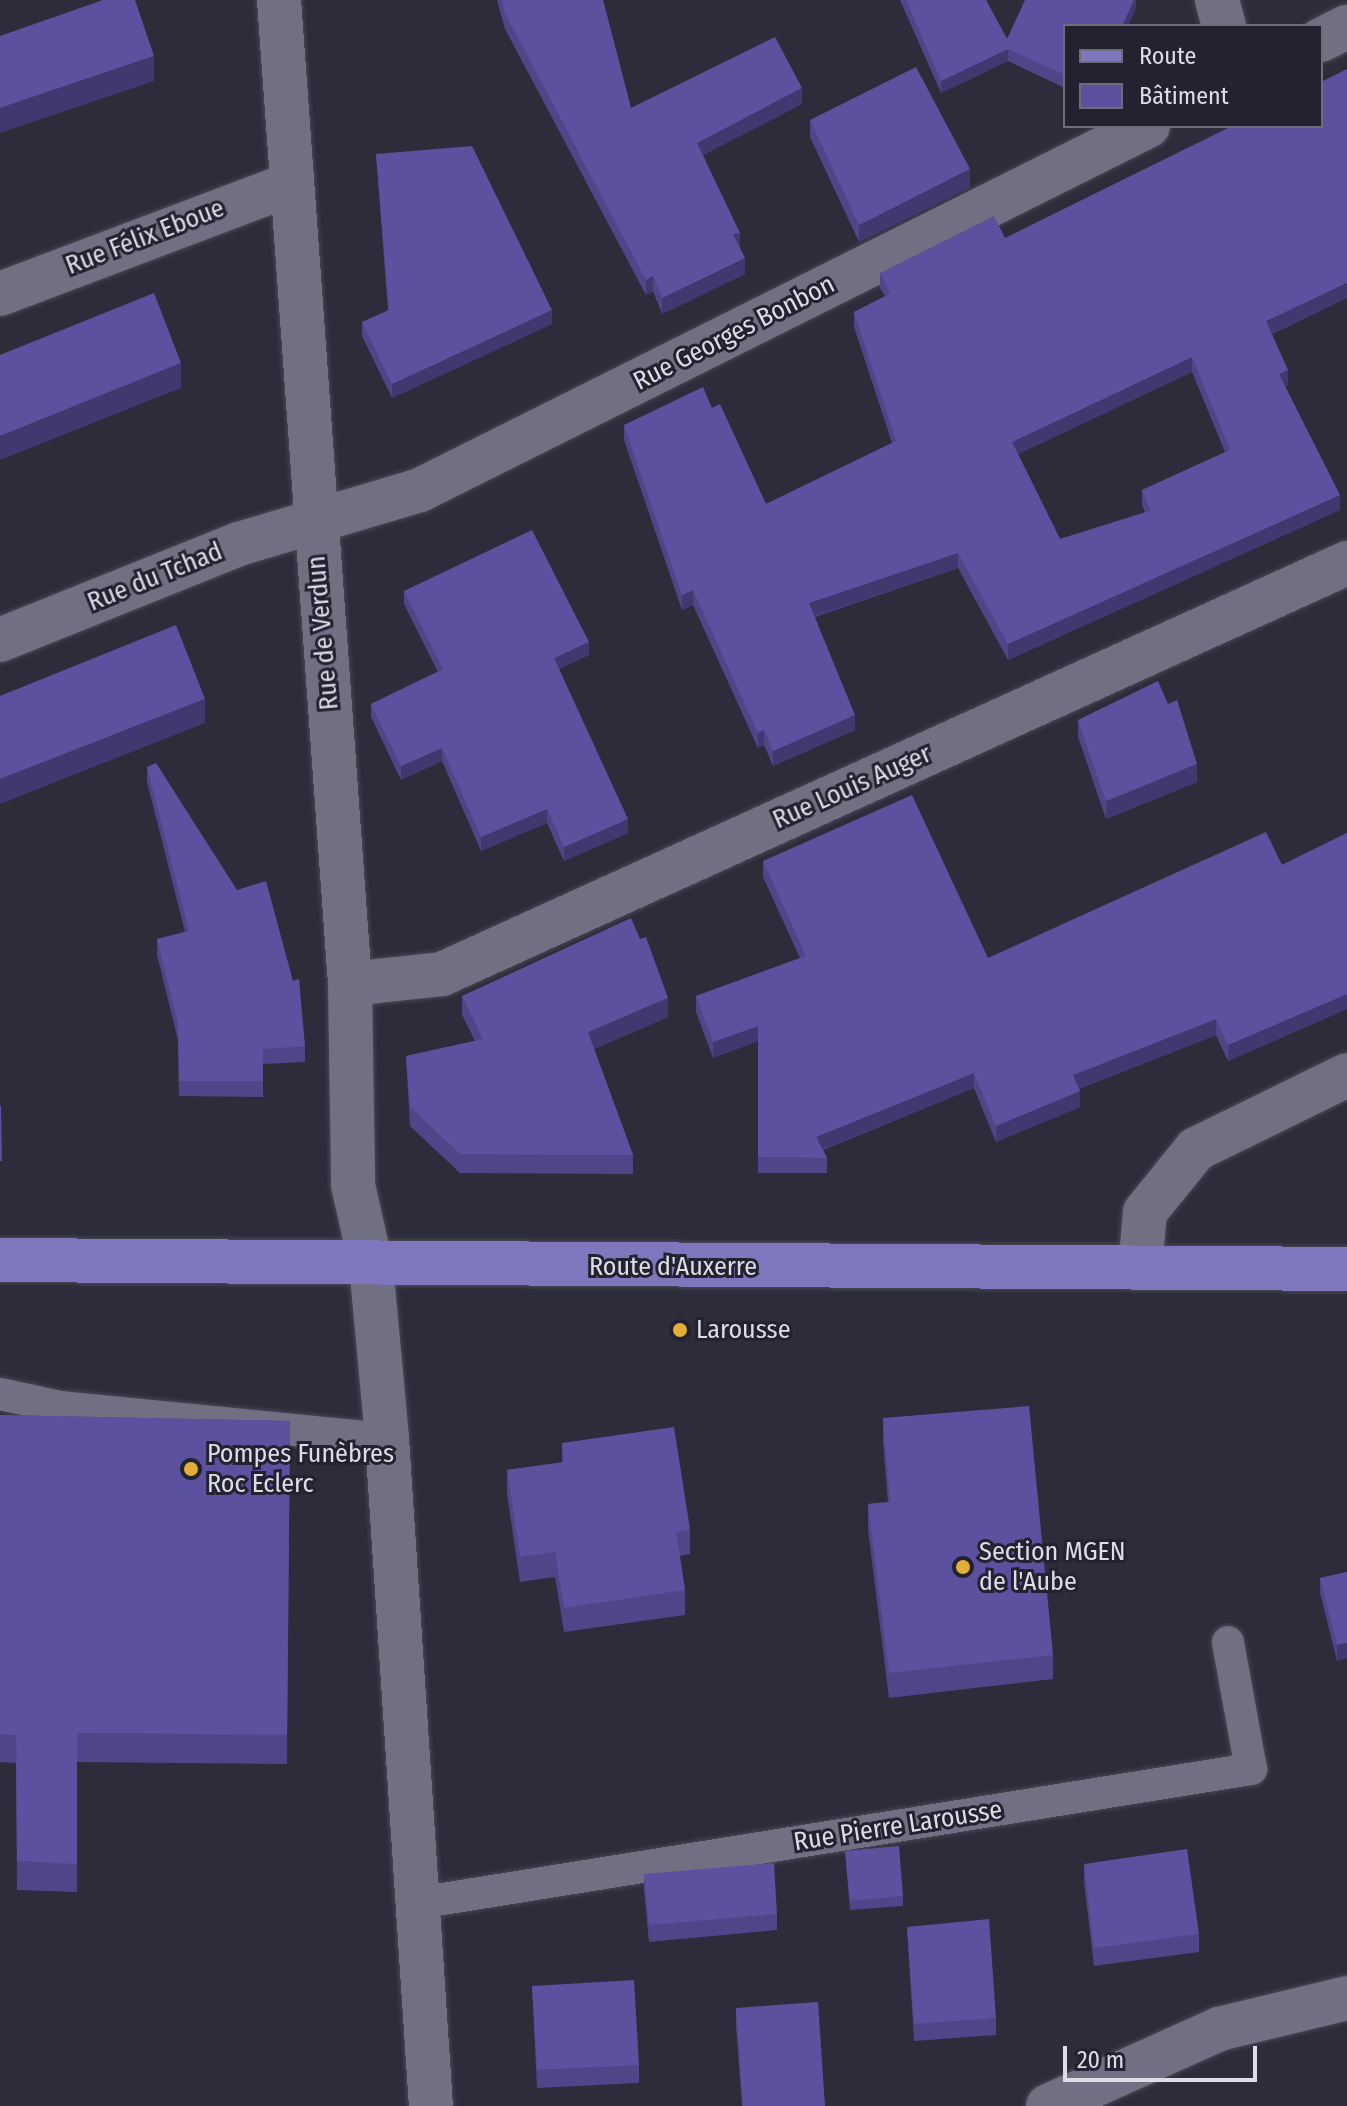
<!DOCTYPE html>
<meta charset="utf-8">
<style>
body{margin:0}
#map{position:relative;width:1347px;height:2106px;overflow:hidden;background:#2d2c3b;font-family:"Fira Sans Condensed",sans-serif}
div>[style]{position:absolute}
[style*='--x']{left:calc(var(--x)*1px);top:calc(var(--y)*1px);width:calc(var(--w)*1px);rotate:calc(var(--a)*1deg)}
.roads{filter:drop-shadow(0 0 2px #494855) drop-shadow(0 0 2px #494855)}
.lane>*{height:32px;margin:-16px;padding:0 16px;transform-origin:16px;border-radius:16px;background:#717082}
.street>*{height:44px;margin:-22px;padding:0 22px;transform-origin:22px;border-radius:22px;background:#717082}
.primary>*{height:44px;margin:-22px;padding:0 22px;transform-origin:22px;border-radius:22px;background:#7f77bd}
.wall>*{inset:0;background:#4e4689}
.shaded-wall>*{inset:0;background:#40396f}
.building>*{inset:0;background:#5b519f}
.dots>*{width:22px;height:22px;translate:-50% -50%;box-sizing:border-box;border:4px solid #232231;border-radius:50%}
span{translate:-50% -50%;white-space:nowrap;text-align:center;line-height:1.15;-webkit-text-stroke:6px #232231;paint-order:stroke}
.street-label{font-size:26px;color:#dddde7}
.poi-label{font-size:26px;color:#dddde7}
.left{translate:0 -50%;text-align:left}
.legend{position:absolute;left:1063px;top:24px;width:260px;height:104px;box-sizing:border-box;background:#232231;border:2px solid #6d6d7a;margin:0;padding:10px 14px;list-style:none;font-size:24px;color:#dddde7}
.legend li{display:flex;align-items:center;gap:16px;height:40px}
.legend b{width:40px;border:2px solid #6d6d7a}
.scale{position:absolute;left:1063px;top:2046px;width:194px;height:36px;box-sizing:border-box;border:4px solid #dddde7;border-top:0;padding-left:10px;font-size:24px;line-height:28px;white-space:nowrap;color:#dddde7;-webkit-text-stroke:6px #232231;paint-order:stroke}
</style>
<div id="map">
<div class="roads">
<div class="lane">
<div style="--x:0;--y:1394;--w:61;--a:12.2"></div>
<div style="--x:60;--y:1407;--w:329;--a:5.6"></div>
<div style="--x:418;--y:1903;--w:844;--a:-9.14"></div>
<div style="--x:1251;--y:1769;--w:129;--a:-100.3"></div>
</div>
<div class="street">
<div style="--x:279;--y:0;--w:987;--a:85.87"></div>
<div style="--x:350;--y:984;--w:201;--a:89.1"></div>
<div style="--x:353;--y:1185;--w:82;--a:77.3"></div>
<div style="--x:371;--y:1265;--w:175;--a:84.7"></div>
<div style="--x:387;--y:1439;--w:668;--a:86.23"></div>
<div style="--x:1217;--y:0;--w:27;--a:75"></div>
<div style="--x:1321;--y:40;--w:29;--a:-27"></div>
<div style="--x:0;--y:294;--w:311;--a:-20.7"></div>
<div style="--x:0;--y:640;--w:258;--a:-21.9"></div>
<div style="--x:239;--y:544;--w:189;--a:-16.6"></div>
<div style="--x:420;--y:490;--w:814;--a:-26.57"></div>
<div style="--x:350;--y:984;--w:93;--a:-6.2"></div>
<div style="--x:442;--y:974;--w:994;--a:-24.42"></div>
<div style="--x:1140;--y:1268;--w:56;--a:-84.9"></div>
<div style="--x:1145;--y:1212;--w:81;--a:-51"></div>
<div style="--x:1196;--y:1149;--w:168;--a:-26.1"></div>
<div style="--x:1048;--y:2106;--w:188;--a:-24.2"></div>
<div style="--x:1219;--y:2029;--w:132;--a:-13.6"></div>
</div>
<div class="primary">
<div style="--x:0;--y:1260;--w:1347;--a:0.38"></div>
</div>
</div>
<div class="wall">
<div style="clip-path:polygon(497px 0,603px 0,631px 108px,802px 104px,703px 155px,740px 248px,745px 274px,662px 314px,653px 291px,646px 295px,505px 29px)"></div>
<div style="clip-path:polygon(900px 0,986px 0,1007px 39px,1136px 0,1136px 7px,1128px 26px,1065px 26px,1065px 88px,1008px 61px,941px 93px)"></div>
<div style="clip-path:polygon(810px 120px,970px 187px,859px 242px,810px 137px)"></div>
<div style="clip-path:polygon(376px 154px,552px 324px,392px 398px,362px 336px,362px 322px,388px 311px)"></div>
<div style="clip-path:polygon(evenodd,1005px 238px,1347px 298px,1272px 334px,1288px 385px,1285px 386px,1340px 510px,1008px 660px,958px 568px,815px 617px,855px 730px,773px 766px,764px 745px,758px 748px,693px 605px,682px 610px,624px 440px,624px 425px,712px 408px,766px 504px,892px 443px,854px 327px,854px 312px,885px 296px,880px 288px,880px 273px,1005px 238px,1192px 372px,1225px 452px,1142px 490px,1142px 505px,1145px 512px,1060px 539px,1018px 454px,1192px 372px)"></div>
<div style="clip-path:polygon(404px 591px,589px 655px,559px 669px,628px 833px,564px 861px,547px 823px,481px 851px,442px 761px,401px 780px,371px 717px,371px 704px,438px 672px,404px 604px)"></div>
<div style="clip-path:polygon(1078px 720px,1197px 782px,1106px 819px,1078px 737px)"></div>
<div style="clip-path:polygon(147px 767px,305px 1046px,305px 1062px,263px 1064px,263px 1097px,179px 1096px,178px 1040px,157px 955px,157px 939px,185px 932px,147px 782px)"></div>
<div style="clip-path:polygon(1347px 833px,1347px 1009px,1228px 1061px,1216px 1035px,1079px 1089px,1080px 1107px,996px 1142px,974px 1088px,823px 1150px,827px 1158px,827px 1173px,758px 1173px,758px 1041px,713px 1058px,696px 1012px,696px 996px,800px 958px,763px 877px,763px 861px,988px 958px,1282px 865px)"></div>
<div style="clip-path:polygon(462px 996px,668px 1017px,594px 1049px,633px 1155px,633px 1174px,460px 1173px,410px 1126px,406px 1056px,475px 1041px,462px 1015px)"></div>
<div style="clip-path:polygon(0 1415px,290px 1421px,287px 1764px,77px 1762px,77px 1892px,17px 1890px,16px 1763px,0 1762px)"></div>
<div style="clip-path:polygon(883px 1418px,1053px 1655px,1053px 1679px,889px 1698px,868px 1529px,868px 1504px,888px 1502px,883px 1442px)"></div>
<div style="clip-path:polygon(562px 1443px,690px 1529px,690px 1554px,680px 1556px,685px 1590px,685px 1615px,564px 1632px,555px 1577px,520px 1582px,507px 1494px,507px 1470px,562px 1463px)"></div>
<div style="clip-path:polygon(1347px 1572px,1337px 1661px,1320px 1593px,1320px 1578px)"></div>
<div style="clip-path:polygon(845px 1851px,903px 1896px,903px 1906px,850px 1910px)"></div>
<div style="clip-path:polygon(1084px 1864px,1199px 1934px,1199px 1952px,1094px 1966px,1084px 1882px)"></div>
<div style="clip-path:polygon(644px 1874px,777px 1914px,777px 1930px,649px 1942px,644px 1890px)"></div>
<div style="clip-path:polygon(907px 1927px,996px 2018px,996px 2035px,914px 2041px)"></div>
<div style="clip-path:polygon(532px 1986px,639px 2065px,639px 2083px,537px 2088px)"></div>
<div style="clip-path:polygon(736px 2008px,825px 2106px,742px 2106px,736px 2026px)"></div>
</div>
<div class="shaded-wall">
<div style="clip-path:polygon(1134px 0,1136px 0,1136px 7px,1128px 26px,1122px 26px)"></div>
<div style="clip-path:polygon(1008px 49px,1008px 61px,941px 93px,941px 81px)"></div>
<div style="clip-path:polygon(154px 56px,154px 81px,0 133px,0 108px)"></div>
<div style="clip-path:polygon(802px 88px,802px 104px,697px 158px,697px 143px)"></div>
<div style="clip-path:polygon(970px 169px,970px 187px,859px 242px,859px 225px)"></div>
<div style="clip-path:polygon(740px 233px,740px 249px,733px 234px)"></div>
<div style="clip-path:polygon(745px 258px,745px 274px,662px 314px,662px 298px)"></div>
<div style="clip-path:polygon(653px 276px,653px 291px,646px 295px,646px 280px)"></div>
<div style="clip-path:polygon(1347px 283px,1347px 298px,1266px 336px,1266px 321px)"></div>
<div style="clip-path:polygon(552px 310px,552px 324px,392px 398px,392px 384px)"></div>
<div style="clip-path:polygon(1192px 357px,1192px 372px,1012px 457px,1012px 442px)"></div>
<div style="clip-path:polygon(181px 363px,181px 388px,0 460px,0 436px)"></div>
<div style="clip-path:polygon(1288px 370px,1288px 385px,1279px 389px,1279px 374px)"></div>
<div style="clip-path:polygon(1340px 495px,1340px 510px,1008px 660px,1008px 644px)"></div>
<div style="clip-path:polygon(958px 553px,958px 568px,809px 618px,809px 603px)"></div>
<div style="clip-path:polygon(693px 590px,693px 605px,682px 610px,682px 595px)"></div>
<div style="clip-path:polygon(589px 642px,589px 655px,554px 671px,554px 658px)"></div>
<div style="clip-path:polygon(205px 699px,205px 723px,0 804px,0 779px)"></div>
<div style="clip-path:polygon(855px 715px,855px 730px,773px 766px,773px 751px)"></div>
<div style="clip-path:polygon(764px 730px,764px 745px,758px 748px,758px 733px)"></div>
<div style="clip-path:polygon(442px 748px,442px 761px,401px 780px,401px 766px)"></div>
<div style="clip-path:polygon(1197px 764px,1197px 782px,1106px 819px,1106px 801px)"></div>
<div style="clip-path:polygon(547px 809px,547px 823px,481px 851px,481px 837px)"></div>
<div style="clip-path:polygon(628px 819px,628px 833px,564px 861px,564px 847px)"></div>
<div style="clip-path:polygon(1347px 994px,1347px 1009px,1228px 1061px,1228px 1045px)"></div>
<div style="clip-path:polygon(668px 998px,668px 1017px,588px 1052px,588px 1032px)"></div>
<div style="clip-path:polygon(1216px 1019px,1216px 1035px,1073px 1091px,1073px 1075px)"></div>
<div style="clip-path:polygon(758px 1026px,758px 1041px,713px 1058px,713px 1042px)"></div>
<div style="clip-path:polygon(974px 1073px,974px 1088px,816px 1152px,816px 1137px)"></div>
<div style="clip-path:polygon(1080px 1091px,1080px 1107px,996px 1142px,996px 1126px)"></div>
<div style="clip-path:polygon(1347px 1643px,1347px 1658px,1337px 1661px,1337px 1645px)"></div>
</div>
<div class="building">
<div style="clip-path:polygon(103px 0,135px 0,154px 56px,0 108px,0 36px)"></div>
<div style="clip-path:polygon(502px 0,603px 0,631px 108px,775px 37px,802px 88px,697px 143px,740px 233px,733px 234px,745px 258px,662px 298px,653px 276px,646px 280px,505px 13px)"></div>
<div style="clip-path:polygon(906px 0,986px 0,1007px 39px,1025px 0,1134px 0,1122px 26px,1065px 26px,1065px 75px,1008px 49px,941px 81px)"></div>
<div style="clip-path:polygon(916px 67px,970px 169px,859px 225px,810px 120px)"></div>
<div style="clip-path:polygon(evenodd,1347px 69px,1347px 283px,1266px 321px,1288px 370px,1279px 374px,1340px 495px,1008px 644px,958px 553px,809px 603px,855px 715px,773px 751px,764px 730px,758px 733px,693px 590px,682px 595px,624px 425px,703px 387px,712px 408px,720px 404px,766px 504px,896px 441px,854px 312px,890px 294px,880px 273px,994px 216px,1005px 238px,1232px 126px,1321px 126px,1321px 82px,1347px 69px,1192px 357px,1230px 450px,1142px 490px,1151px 511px,1060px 539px,1012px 442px,1192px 357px)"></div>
<div style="clip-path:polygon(472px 146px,552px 310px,392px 384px,362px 322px,389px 310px,376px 154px)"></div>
<div style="clip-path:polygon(154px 293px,181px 363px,0 436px,0 355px)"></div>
<div style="clip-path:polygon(532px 530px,589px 642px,554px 658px,628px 819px,564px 847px,547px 809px,481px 837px,442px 748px,401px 766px,371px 704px,443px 669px,404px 591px)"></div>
<div style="clip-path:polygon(176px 625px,205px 699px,0 779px,0 696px)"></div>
<div style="clip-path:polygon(1158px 681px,1168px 704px,1177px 700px,1197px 764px,1106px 801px,1078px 720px)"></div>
<div style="clip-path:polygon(156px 763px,237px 890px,266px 881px,293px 981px,299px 979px,305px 1046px,263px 1049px,263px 1081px,179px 1081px,178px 1024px,157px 939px,189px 931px,147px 767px)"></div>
<div style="clip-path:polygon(912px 795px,988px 958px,1266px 832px,1282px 865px,1347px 833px,1347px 994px,1228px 1045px,1216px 1019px,1073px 1075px,1080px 1091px,996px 1126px,974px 1073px,816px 1137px,827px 1158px,758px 1157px,758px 1026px,713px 1042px,696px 996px,806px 956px,763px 861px)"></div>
<div style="clip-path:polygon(631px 918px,640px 939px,646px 937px,668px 998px,588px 1032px,633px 1155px,460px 1154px,410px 1107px,406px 1056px,483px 1039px,462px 996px)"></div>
<div style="clip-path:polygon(0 1106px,1px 1106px,2px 1161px,0 1161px)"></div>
<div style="clip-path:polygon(1029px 1406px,1053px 1655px,889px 1673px,868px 1504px,890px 1502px,883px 1418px)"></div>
<div style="clip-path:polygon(0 1415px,290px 1421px,287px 1735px,77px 1733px,77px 1864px,17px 1861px,16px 1735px,0 1734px)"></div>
<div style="clip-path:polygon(674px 1427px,690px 1529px,676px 1532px,685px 1590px,564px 1608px,555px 1552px,520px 1557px,507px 1470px,564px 1462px,562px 1443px)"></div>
<div style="clip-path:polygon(1347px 1572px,1347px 1643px,1337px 1645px,1320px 1578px)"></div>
<div style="clip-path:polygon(899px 1846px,903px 1896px,850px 1901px,845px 1851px)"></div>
<div style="clip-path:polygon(1187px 1849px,1199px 1934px,1094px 1948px,1084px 1864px)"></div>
<div style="clip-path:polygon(774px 1863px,777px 1914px,649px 1925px,644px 1874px)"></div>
<div style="clip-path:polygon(989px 1919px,996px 2018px,914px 2024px,907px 1927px)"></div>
<div style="clip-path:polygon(634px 1980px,639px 2065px,537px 2070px,532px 1986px)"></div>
<div style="clip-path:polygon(818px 2002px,825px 2106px,743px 2106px,736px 2008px)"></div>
</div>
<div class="dots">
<div style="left:680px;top:1330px;background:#e3ae35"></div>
<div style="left:191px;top:1469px;background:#e3ae35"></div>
<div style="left:963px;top:1567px;background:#e3ae35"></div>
</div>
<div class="street-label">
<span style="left:145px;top:237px;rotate:-21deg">Rue Félix Eboue</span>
<span style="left:734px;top:333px;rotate:-27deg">Rue Georges Bonbon</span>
<span style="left:155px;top:577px;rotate:-22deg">Rue du Tchad</span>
<span style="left:323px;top:633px;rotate:-95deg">Rue de Verdun</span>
<span style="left:852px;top:787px;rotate:-24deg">Rue Louis Auger</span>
<span style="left:673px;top:1267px">Route d'Auxerre</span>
<span style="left:898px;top:1826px;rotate:-9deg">Rue Pierre Larousse</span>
</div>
<div class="poi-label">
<span class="left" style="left:696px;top:1330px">Larousse</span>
<span class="left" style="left:207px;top:1469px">Pompes Funèbres<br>Roc Eclerc</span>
<span class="left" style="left:979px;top:1567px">Section MGEN<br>de l'Aube</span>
</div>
<ul class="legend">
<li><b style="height:10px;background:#7f77bd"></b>Route</li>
<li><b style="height:22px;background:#5b519f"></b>Bâtiment</li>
</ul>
<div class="scale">20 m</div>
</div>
